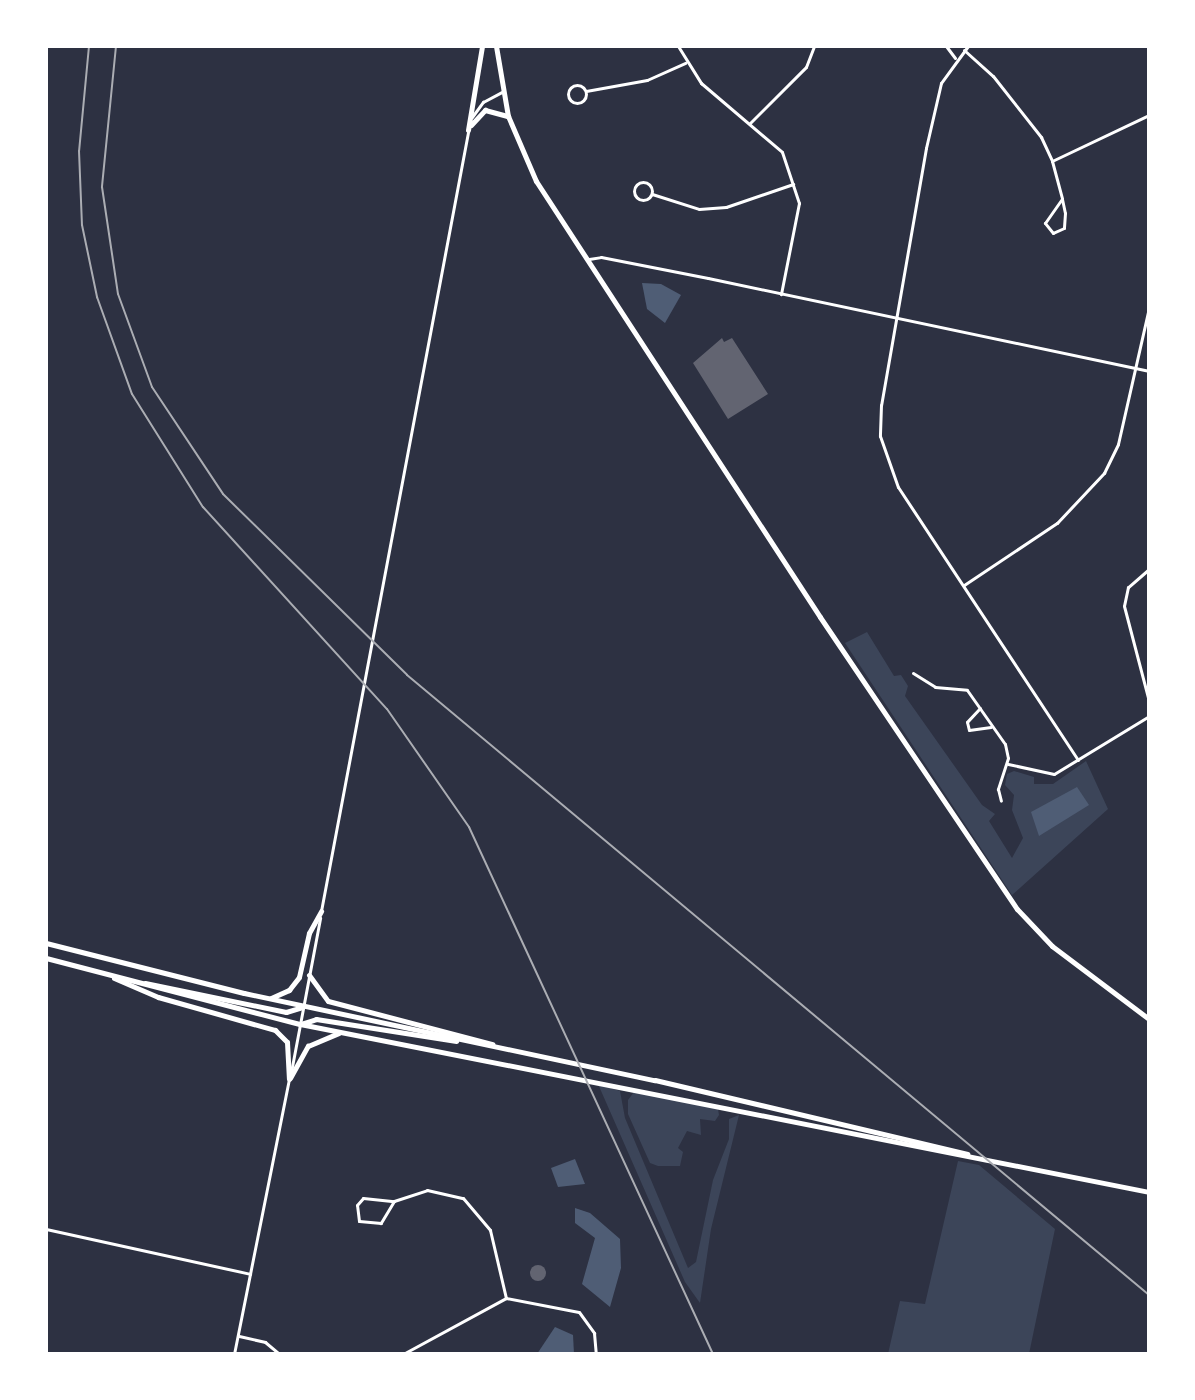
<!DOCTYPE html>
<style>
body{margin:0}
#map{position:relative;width:1195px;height:1400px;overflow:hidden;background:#2d3142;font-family:Jost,sans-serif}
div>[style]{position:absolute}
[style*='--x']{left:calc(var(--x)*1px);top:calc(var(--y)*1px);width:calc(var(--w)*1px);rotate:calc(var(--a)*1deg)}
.green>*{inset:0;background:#3c4559}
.water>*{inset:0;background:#4f5d75}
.building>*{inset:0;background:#626471}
.round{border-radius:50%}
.minor>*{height:3px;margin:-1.5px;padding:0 1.5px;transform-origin:1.5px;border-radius:1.5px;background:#fff}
.minor>.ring{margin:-1.5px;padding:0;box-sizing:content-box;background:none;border:3px solid #fff;border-radius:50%}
.primary>*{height:5px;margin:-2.5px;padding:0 2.5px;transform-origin:2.5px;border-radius:2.5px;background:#fff}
.rail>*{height:2px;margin:-1px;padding:0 1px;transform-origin:1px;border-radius:1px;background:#abadb3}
span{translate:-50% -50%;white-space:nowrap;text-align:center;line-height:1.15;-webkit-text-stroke:6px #fff;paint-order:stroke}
.frame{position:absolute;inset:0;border:48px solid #fff;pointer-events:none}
</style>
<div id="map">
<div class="green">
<div style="clip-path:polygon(867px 632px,894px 676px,901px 675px,908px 686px,905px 696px,982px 805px,995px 814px,989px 821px,1012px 858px,1023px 838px,1012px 810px,1014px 795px,1005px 785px,1007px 774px,1014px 771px,1034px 777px,1034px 784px,1053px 784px,1086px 761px,1108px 809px,1012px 895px,845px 643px)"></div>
<div style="clip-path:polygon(598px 1084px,620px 1091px,625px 1118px,688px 1268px,696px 1262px,713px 1180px,729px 1139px,729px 1119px,739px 1115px,711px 1229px,700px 1303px,685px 1282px)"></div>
<div style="clip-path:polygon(634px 1092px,718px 1109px,719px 1115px,715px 1121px,700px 1119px,701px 1135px,687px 1131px,678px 1148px,683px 1152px,680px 1166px,658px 1166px,650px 1163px,628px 1114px,628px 1100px)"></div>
<div style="clip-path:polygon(958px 1161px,979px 1165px,1055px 1229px,1029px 1354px,888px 1354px,900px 1301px,925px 1304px)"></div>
</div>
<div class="water">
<div style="clip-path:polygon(642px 283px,661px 284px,681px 295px,665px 323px,647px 309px)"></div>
<div style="clip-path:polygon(1077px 787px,1089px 805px,1039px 836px,1031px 812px)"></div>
<div style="clip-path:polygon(575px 1159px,585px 1184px,558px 1187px,551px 1168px)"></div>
<div style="clip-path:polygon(575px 1208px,590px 1213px,620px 1239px,621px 1268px,610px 1307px,582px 1284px,595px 1238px,575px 1223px)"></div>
<div style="clip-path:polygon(555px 1327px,573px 1335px,574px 1354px,537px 1354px)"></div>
</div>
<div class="building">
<div style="clip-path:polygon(722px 338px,724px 342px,732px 338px,768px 394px,728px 419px,693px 363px)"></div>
<div class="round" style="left:530px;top:1265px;width:16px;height:16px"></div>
</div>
<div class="minor">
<div style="--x:678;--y:46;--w:44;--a:58.1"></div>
<div style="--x:701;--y:83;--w:106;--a:40.4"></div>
<div style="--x:782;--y:152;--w:54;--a:71.6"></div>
<div style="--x:799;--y:203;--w:93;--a:101.2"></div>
<div style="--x:946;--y:46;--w:15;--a:53"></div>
<div style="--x:968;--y:46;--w:46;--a:126.1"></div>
<div style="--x:941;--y:83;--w:67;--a:103"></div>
<div style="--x:926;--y:148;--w:261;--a:99.9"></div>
<div style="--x:881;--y:405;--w:31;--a:92"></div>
<div style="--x:880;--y:436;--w:54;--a:70.6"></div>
<div style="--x:898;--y:487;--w:327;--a:56.6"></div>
<div style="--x:1148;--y:46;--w:1;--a:45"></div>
<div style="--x:964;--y:50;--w:39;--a:42"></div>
<div style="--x:993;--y:76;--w:78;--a:51.8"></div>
<div style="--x:1041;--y:137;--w:26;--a:65"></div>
<div style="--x:1052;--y:161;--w:39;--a:75"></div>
<div style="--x:1062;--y:199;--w:14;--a:78"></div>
<div style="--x:1065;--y:213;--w:15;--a:94"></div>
<div style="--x:1064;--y:228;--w:12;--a:156"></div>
<div style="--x:1053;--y:233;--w:13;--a:-129"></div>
<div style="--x:1045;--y:223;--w:29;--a:-55"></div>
<div class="ring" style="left:568px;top:85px;width:15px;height:15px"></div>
<div style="--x:586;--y:91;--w:62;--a:-10.2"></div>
<div style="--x:647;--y:80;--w:42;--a:-24.1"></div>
<div style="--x:472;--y:117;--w:19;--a:-54"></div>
<div style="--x:483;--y:102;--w:21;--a:-28"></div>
<div style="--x:750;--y:123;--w:79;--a:-45"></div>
<div style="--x:806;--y:67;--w:22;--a:-69"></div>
<div style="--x:1052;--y:161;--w:107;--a:-25.4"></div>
<div class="ring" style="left:634px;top:182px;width:15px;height:15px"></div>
<div style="--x:652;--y:194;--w:49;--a:17.7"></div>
<div style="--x:699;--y:209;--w:27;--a:-4"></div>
<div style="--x:726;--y:207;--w:71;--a:-18.9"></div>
<div style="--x:589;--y:259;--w:12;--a:-9"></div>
<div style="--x:601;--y:257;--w:109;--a:11.1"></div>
<div style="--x:708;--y:278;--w:451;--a:11.9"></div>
<div style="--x:1149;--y:569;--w:28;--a:139"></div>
<div style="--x:1128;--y:587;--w:19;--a:102"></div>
<div style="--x:1124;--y:606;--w:98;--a:75.3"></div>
<div style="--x:964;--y:585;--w:112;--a:-33.7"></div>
<div style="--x:1057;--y:523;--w:69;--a:-46.8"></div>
<div style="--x:1104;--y:473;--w:32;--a:-64"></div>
<div style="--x:1118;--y:444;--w:139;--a:-77.2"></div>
<div style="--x:913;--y:673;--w:26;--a:32"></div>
<div style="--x:935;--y:687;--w:32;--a:5"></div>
<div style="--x:967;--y:690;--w:66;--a:54.9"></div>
<div style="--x:1005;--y:744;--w:14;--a:78"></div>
<div style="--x:1008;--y:758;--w:33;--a:108"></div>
<div style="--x:998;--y:789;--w:12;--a:76"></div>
<div style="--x:980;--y:708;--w:19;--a:133"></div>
<div style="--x:967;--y:722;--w:8;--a:76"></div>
<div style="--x:969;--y:730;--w:22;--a:-8"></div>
<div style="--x:1008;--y:764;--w:47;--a:12.3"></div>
<div style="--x:1054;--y:774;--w:111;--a:-31.4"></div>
<div style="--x:321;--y:911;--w:793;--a:-79.31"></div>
<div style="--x:291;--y:1072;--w:157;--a:-79.3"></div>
<div style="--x:394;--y:1201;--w:26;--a:121"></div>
<div style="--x:381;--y:1223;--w:22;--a:-175"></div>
<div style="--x:359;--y:1221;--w:16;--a:-97"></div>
<div style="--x:357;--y:1205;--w:9;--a:-49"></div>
<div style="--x:363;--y:1198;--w:31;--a:6"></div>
<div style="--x:394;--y:1201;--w:35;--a:-18"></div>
<div style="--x:427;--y:1190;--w:37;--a:13"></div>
<div style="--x:463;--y:1198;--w:42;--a:49.8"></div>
<div style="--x:490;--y:1230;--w:70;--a:76.8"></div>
<div style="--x:46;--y:1229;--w:209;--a:12.4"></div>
<div style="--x:239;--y:1336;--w:27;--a:13"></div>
<div style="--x:265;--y:1342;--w:17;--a:40"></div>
<div style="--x:234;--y:1353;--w:12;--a:5"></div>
<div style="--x:234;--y:1354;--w:280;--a:-78.7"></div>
<div style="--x:272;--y:1354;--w:13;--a:0"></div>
<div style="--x:403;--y:1354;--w:117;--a:-28.5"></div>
<div style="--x:506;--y:1298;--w:74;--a:10.9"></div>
<div style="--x:579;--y:1312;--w:26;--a:54"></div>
<div style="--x:594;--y:1333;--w:21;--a:85"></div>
</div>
<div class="primary">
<div style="--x:496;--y:46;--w:71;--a:80.3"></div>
<div style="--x:508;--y:116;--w:71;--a:66.7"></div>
<div style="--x:536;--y:181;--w:520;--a:56.92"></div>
<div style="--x:820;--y:617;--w:352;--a:56"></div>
<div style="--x:1017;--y:909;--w:51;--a:46.6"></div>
<div style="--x:1052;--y:946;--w:121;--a:37"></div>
<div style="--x:471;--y:125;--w:21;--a:-47"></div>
<div style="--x:485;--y:110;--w:24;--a:15"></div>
<div style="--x:468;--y:130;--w:85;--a:-80.5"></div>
<div style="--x:46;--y:943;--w:204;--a:14.2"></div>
<div style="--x:244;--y:993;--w:420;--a:12"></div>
<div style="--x:655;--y:1080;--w:321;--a:13.3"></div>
<div style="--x:46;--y:958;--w:262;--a:14.6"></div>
<div style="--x:300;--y:1024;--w:865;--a:11.19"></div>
<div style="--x:309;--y:975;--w:32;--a:54"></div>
<div style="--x:328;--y:1001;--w:170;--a:14.7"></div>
<div style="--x:114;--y:978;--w:48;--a:23.4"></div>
<div style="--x:158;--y:997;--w:122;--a:15.8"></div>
<div style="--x:275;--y:1030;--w:17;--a:45"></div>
<div style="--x:287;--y:1042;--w:37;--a:87"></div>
<div style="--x:145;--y:983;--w:144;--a:11.6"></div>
<div style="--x:286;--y:1012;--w:17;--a:-17"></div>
<div style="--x:271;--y:998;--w:20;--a:-24"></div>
<div style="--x:289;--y:990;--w:16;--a:-52"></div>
<div style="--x:299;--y:977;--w:45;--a:-77.2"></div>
<div style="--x:309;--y:933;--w:25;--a:-61"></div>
<div style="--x:301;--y:1024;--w:16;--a:-18"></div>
<div style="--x:316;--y:1019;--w:142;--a:8.9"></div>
<div style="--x:290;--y:1078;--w:37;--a:-61"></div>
<div style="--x:308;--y:1046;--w:33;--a:-23"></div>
</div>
<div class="rail">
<div style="--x:89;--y:46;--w:105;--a:95.4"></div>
<div style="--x:79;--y:151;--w:74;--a:87.7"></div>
<div style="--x:82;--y:225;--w:74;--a:78.2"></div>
<div style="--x:97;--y:297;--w:103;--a:70.2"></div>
<div style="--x:132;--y:394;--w:133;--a:57.9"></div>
<div style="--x:203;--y:507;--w:273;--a:47.7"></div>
<div style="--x:387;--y:709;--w:144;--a:55.2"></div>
<div style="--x:469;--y:827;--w:581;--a:65.16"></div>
<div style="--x:116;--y:46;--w:142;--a:95.7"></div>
<div style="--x:102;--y:187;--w:108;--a:81.5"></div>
<div style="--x:118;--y:294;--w:99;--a:69.9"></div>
<div style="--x:152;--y:387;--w:128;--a:56.4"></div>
<div style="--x:223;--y:494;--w:258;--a:44.5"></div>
<div style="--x:407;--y:675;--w:967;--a:39.88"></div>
</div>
<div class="frame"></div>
</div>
